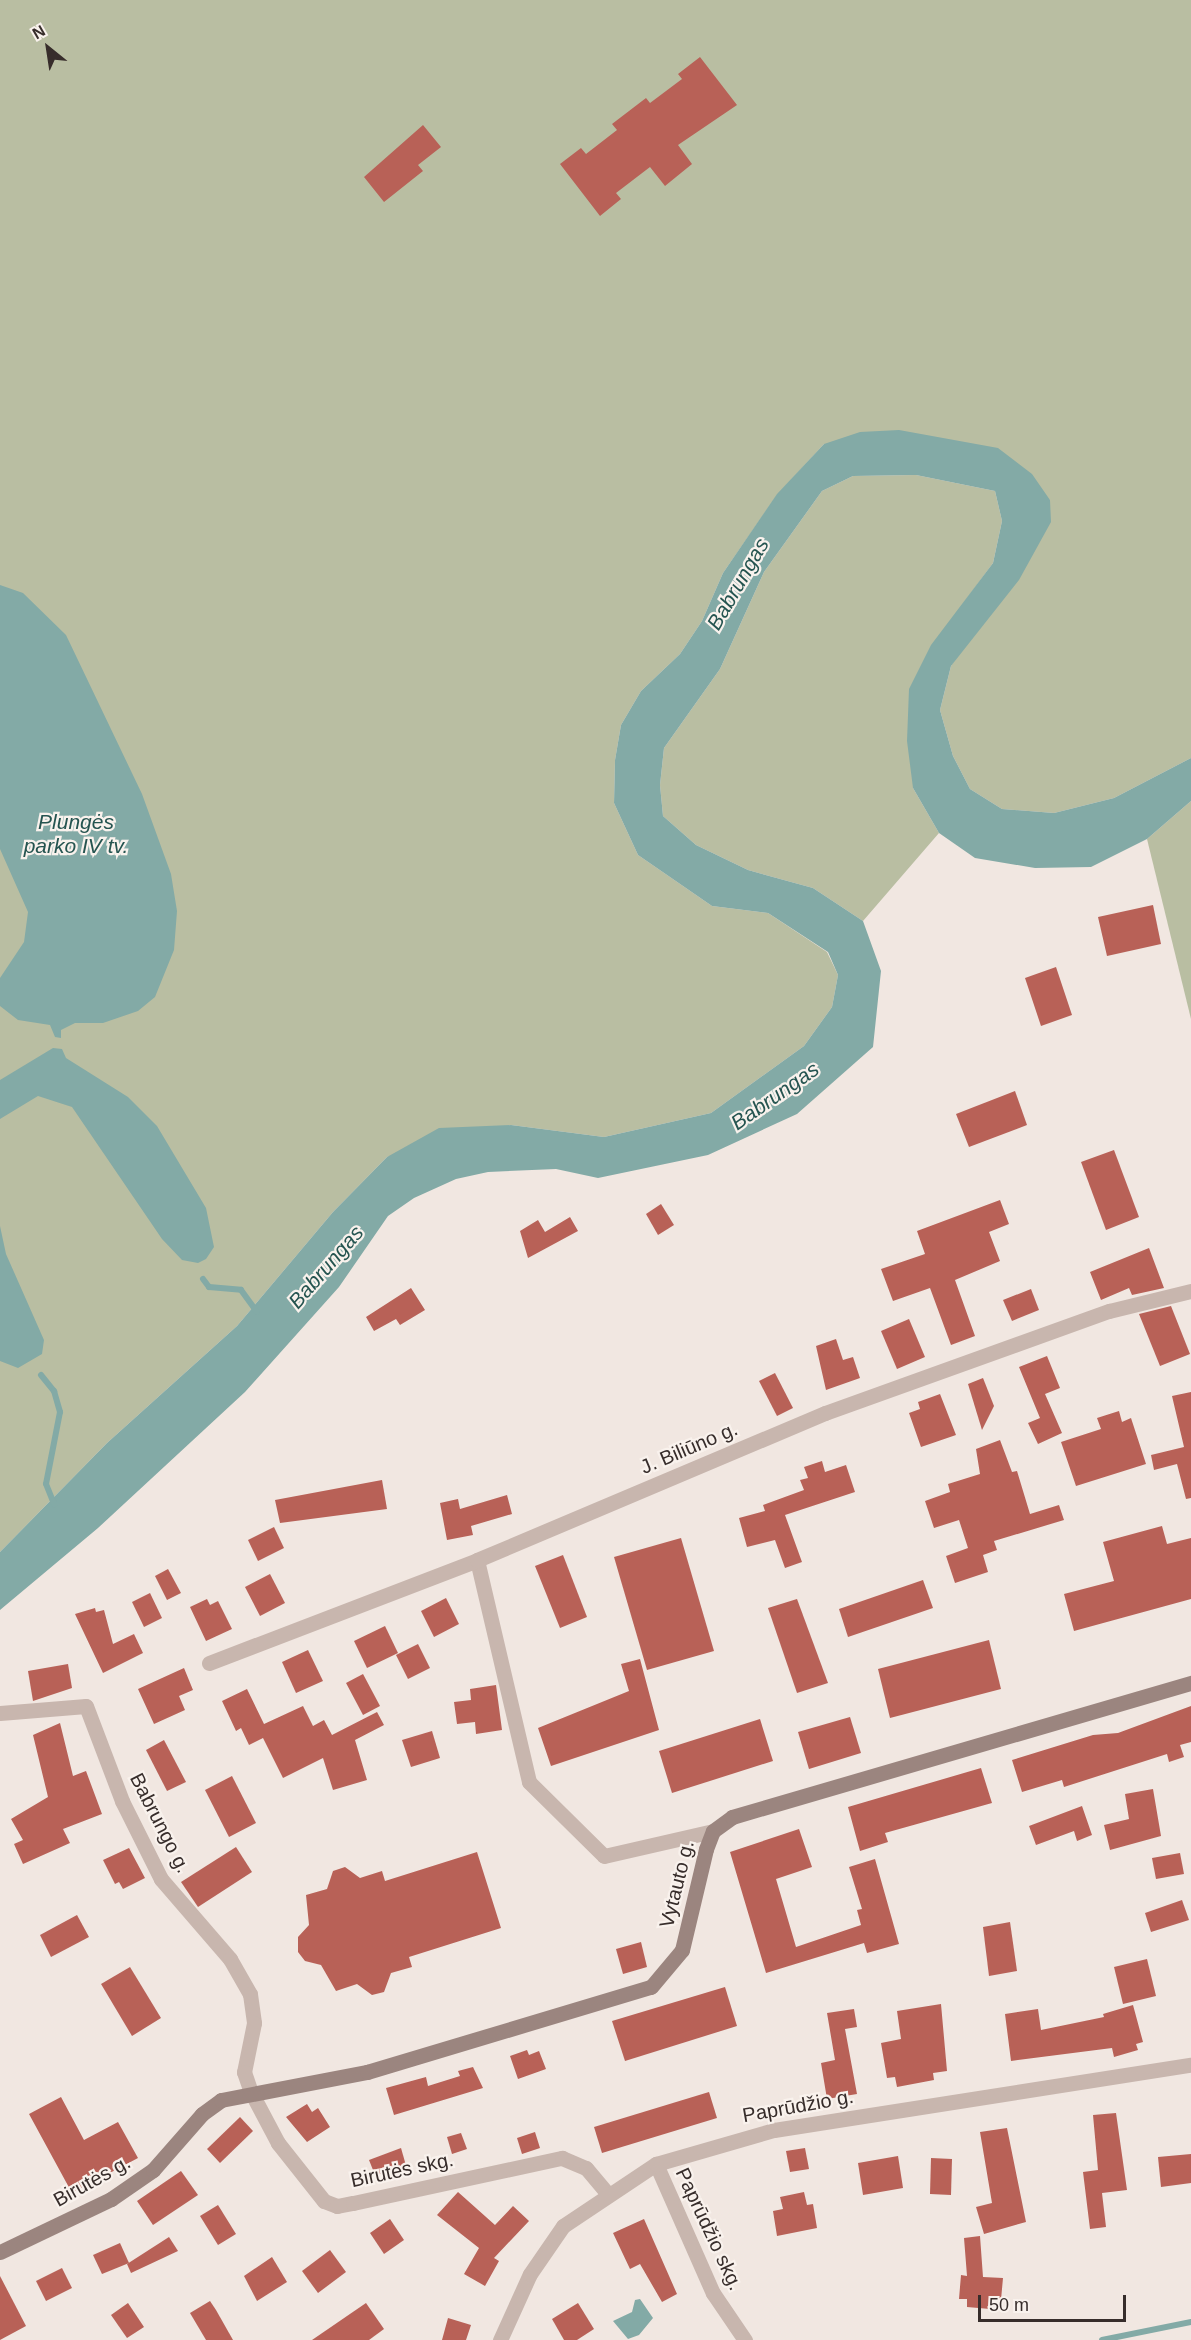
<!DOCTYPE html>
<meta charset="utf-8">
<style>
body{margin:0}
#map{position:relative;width:1191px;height:2340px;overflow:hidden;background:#f1e7e1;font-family:Helvetica,sans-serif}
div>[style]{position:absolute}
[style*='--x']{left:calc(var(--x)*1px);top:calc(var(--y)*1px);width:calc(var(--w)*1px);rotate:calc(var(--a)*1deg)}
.green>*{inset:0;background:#b9bea2}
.water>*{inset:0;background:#83aaa6}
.stream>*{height:6px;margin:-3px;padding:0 3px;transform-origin:3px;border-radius:3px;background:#83aaa6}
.building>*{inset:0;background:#b86157}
.minor>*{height:15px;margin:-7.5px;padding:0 7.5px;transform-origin:7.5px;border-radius:7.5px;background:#c8b6ae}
.secondary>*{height:15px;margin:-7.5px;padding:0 7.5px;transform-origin:7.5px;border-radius:7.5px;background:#9b857f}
span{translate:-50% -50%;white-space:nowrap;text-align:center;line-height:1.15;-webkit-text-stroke:4.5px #f9f2ed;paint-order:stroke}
.street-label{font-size:20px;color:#372d2b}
.water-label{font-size:21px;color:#255450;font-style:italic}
.north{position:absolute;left:18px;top:18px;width:60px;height:60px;-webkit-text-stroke:4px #f9f2ed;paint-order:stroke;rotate:330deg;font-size:16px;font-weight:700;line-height:24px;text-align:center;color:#372d2b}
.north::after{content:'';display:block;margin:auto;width:21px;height:27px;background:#372d2b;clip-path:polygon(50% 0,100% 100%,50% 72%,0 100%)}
.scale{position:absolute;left:978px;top:2295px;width:148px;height:27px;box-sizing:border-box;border:3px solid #372d2b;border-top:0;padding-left:8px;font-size:18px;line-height:21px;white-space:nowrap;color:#372d2b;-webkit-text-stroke:4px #f9f2ed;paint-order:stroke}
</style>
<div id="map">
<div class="green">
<div style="clip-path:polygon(0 0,1191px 0,1191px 758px,1114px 798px,1054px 813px,1002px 809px,970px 789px,953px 756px,940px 710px,951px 666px,1050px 500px,824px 444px,777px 495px,723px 573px,702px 621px,680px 654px,641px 691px,621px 725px,615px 760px,614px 803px,638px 855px,712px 906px,768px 913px,827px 952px,838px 975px,832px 1007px,804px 1046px,711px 1113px,604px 1137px,511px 1125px,387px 1157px,333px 1212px,237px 1326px,107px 1443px,0 1552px)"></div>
<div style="clip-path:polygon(916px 475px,995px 491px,1002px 521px,993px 563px,965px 601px,913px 788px,939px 833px,863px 921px,813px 888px,748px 870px,696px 845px,663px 816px,660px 785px,664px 748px,720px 669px,764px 572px,822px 491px,853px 476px)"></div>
<div style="clip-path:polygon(1191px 801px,1191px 1019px,1147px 839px)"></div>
</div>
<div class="water">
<div style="clip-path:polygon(899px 430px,998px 448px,1032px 474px,1050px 500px,1051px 522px,1019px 580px,951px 666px,940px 710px,953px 756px,970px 789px,1002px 809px,1054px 813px,1114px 798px,1191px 758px,1191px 801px,1147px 839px,1091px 867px,1035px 868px,975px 858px,939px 833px,913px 788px,907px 741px,909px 689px,931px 645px,993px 563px,1002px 521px,995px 491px,916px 475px,853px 476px,822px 491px,764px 572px,720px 669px,664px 748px,660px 785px,663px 816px,696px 845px,748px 870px,813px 888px,863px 921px,881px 971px,873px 1047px,797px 1114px,708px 1155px,598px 1178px,556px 1169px,488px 1172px,456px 1179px,414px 1198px,388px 1216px,339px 1287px,245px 1392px,98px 1528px,0 1610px,0 1552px,107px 1443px,237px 1326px,333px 1212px,387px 1157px,439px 1128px,511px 1125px,604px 1137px,711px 1113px,804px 1046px,832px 1007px,838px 975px,828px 952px,768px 913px,712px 906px,638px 855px,614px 803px,615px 760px,621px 725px,641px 691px,680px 654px,702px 621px,723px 573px,777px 494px,824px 444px,860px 432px)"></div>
<div style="clip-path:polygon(0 585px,23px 593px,66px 635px,142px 794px,171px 874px,177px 911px,174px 950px,155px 997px,138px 1011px,103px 1023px,75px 1023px,61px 1030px,61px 1038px,55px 1037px,50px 1025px,18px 1020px,0 1006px,0 978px,24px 942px,28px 912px,0 849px)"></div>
<div style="clip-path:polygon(53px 1048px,62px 1049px,66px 1058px,128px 1097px,157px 1126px,206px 1208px,214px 1247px,206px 1259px,198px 1263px,182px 1260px,162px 1239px,72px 1107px,38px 1096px,0 1119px,0 1080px)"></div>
<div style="clip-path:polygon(0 1226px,6px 1254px,44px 1340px,42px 1354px,18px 1368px,0 1361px)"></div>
<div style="clip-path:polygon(640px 2299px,653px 2318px,639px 2335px,628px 2339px,613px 2321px,632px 2312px,635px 2300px)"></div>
</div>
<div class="stream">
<div style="--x:203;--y:1279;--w:10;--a:53"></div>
<div style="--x:209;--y:1287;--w:32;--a:5"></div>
<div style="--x:241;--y:1290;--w:27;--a:54"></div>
<div style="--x:41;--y:1375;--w:21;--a:51"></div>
<div style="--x:54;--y:1391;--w:22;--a:74"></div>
<div style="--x:60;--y:1412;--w:73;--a:101"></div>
<div style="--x:46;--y:1484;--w:22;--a:68"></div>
<div style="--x:1102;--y:2340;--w:91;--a:-11.4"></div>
</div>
<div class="building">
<div style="clip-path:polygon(700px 57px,737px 105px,678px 145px,692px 164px,665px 186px,650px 167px,616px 193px,621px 199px,600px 216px,560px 164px,581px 148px,586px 154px,617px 130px,612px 124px,646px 98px,650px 103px,682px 79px,678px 74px)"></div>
<div style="clip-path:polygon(423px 125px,441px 147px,418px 165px,423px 171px,384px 202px,364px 177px)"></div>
<div style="clip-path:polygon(1153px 905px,1161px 944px,1107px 956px,1098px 917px)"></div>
<div style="clip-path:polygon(1056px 967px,1072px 1015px,1041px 1026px,1025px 978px)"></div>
<div style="clip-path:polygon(1015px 1091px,1027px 1125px,969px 1147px,956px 1114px)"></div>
<div style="clip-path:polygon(1114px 1150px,1139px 1217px,1106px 1230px,1081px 1162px)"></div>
<div style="clip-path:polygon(1000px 1200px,1009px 1224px,989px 1232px,1000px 1261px,955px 1280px,975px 1336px,951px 1345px,930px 1288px,893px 1301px,881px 1269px,925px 1254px,917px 1231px)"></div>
<div style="clip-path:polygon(661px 1204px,674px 1225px,658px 1235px,646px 1214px)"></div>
<div style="clip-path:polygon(570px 1217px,578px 1231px,528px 1258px,520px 1231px,538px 1220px,545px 1232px)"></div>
<div style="clip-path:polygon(1149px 1248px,1164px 1288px,1132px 1295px,1129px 1288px,1101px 1300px,1090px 1272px)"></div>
<div style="clip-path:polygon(411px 1288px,425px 1310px,400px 1325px,396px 1319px,374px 1331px,366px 1317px)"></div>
<div style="clip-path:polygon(1031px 1289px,1039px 1310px,1012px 1321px,1003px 1300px)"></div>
<div style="clip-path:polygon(1171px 1306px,1190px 1354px,1160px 1366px,1139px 1314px)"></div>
<div style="clip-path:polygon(909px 1319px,925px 1357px,897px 1369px,881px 1331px)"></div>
<div style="clip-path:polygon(836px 1339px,843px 1360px,853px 1357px,860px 1378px,826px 1390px,816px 1346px)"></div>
<div style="clip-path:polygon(1047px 1356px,1060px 1388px,1045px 1394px,1062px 1433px,1038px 1444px,1028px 1423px,1040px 1418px,1019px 1367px)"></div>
<div style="clip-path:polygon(775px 1373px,793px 1408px,777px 1416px,759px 1381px)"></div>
<div style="clip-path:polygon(983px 1378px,994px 1406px,982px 1430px,968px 1384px)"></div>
<div style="clip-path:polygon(1191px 1392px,1191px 1498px,1186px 1499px,1177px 1464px,1154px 1470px,1151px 1455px,1184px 1447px,1172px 1396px)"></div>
<div style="clip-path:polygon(940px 1394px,956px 1435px,921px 1447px,909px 1413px,920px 1409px,918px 1402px)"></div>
<div style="clip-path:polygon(1119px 1411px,1122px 1422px,1131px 1418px,1146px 1464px,1076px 1486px,1061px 1442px,1101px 1429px,1097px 1418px)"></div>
<div style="clip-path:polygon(1000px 1440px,1012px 1472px,1017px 1471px,1030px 1514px,1059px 1505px,1064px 1520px,994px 1541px,997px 1550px,983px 1555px,988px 1572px,955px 1583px,946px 1556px,968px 1548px,959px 1520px,934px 1528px,925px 1501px,950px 1492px,948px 1484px,980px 1474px,976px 1449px)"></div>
<div style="clip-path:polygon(822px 1461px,825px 1472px,846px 1465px,855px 1492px,785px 1515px,802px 1562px,785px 1568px,775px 1540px,747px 1547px,739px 1518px,765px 1511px,763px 1505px,804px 1490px,800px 1480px,808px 1478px,804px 1467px)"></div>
<div style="clip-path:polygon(382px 1480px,387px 1509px,280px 1523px,275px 1500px)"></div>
<div style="clip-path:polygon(507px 1495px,512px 1514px,471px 1526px,473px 1535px,447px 1540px,440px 1503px,458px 1499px,460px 1509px)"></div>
<div style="clip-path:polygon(1162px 1526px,1167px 1544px,1191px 1538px,1191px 1599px,1074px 1631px,1064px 1594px,1114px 1581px,1103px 1542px)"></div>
<div style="clip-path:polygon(274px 1527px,284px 1548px,258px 1561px,248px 1540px)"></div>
<div style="clip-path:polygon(681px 1538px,714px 1651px,647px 1670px,614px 1557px)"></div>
<div style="clip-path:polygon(563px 1555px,587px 1617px,560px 1628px,535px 1566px)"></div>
<div style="clip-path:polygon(168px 1569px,181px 1593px,167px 1600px,155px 1576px)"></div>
<div style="clip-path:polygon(270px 1574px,285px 1603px,260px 1616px,245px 1587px)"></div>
<div style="clip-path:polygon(923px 1580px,933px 1608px,848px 1637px,839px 1609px)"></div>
<div style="clip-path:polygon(150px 1593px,162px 1618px,144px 1627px,132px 1602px)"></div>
<div style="clip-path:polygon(446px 1598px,459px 1624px,434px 1637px,421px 1611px)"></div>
<div style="clip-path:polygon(207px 1599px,210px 1605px,218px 1601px,232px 1629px,206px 1641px,190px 1607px)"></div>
<div style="clip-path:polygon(797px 1599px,828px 1683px,797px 1693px,768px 1608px)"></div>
<div style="clip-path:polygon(95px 1608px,96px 1612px,104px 1610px,113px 1644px,134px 1634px,143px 1653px,103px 1673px,75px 1614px)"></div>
<div style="clip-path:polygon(385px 1626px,398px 1653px,367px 1668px,354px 1641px)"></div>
<div style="clip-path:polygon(989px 1640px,1001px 1689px,890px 1718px,878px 1669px)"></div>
<div style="clip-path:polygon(418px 1644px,430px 1668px,408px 1679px,396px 1655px)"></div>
<div style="clip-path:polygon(308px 1650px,323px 1681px,296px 1693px,282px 1662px)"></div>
<div style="clip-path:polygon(640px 1659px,659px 1730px,551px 1766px,538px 1728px,629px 1691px,621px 1664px)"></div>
<div style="clip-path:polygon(68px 1664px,72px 1688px,33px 1701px,28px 1671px)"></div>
<div style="clip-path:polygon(184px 1668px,193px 1690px,179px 1696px,185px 1710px,154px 1724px,138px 1689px)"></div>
<div style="clip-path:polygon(363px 1674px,380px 1706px,363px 1715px,346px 1683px)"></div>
<div style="clip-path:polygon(496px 1685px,502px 1730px,476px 1734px,475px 1722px,457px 1724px,454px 1702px,471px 1700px,470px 1689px)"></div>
<div style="clip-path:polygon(247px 1689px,264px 1724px,303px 1706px,313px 1726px,324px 1720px,332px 1735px,377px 1712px,384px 1725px,355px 1740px,367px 1780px,333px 1790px,323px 1758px,283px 1778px,263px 1738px,249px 1745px,241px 1728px,236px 1731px,222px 1701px)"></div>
<div style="clip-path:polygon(1191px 1706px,1191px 1742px,1180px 1745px,1184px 1757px,1169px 1762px,1167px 1754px,1064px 1787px,1062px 1780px,1022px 1792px,1012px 1760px,1093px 1735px,1118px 1733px)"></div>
<div style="clip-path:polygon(850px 1717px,861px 1753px,809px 1769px,798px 1732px)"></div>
<div style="clip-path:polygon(760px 1719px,773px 1761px,672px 1793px,659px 1751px)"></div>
<div style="clip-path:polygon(60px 1723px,73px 1776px,86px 1771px,102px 1814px,63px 1829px,70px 1843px,23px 1864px,14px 1844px,23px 1840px,11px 1819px,48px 1797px,33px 1735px)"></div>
<div style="clip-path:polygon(432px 1731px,440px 1758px,411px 1767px,402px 1740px)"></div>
<div style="clip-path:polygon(164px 1740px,186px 1782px,167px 1791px,146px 1750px)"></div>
<div style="clip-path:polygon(981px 1768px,992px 1803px,885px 1833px,888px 1842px,860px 1851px,848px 1807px)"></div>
<div style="clip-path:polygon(232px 1776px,256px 1823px,229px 1837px,205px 1790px)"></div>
<div style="clip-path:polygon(1153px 1789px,1161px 1836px,1110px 1850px,1104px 1825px,1129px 1819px,1125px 1794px)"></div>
<div style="clip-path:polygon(1082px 1806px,1092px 1835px,1077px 1841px,1074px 1831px,1036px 1845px,1029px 1826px)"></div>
<div style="clip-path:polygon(799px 1829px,812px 1867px,776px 1879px,796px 1947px,861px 1925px,857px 1910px,862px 1909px,849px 1867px,875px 1859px,899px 1944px,867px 1953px,864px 1943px,766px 1973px,730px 1852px)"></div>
<div style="clip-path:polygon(236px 1847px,252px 1872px,198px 1907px,181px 1882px)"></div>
<div style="clip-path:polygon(129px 1848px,145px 1878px,123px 1889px,119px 1882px,115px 1884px,103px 1860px)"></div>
<div style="clip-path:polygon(477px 1852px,501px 1928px,409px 1957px,412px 1967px,391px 1973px,384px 1992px,372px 1995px,357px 1984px,336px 1991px,321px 1965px,305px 1961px,298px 1952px,298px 1937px,309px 1925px,306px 1895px,327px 1889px,333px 1871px,345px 1867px,360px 1878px,382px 1871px,385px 1881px)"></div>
<div style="clip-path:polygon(1180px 1853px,1184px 1874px,1156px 1879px,1152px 1858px)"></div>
<div style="clip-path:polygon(1182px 1900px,1189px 1920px,1151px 1932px,1145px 1913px)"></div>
<div style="clip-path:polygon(77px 1915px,89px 1937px,51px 1957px,40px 1935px)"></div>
<div style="clip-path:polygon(1010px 1922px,1017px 1971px,989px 1976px,983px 1927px)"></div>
<div style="clip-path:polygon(641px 1942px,647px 1967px,623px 1974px,616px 1949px)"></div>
<div style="clip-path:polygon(1147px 1959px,1156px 1996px,1123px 2004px,1114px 1967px)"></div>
<div style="clip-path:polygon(130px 1967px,161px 2018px,132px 2036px,101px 1984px)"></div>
<div style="clip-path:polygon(725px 1987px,737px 2026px,625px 2061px,612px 2021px)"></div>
<div style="clip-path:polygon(941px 2004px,947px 2071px,933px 2073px,934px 2080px,897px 2087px,895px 2077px,887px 2078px,881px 2043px,901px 2039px,897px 2011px)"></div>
<div style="clip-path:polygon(1133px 2005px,1143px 2042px,1136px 2044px,1138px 2050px,1114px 2057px,1112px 2048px,1011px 2061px,1005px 2014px,1038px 2009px,1041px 2030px,1104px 2017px,1103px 2014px)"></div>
<div style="clip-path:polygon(854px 2009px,857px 2027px,845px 2029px,857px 2094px,827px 2099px,821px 2063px,835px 2060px,827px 2013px)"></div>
<div style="clip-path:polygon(527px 2050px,529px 2055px,539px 2051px,546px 2069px,518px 2079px,510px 2056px)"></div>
<div style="clip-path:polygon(473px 2067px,483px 2088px,394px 2115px,386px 2088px,426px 2077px,428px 2086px,460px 2076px,458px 2071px)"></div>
<div style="clip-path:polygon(709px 2092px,717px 2118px,602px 2153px,594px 2127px)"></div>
<div style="clip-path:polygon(61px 2097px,84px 2140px,118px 2122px,138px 2158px,72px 2193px,29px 2114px)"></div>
<div style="clip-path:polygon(307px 2104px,312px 2112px,318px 2108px,330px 2127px,307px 2142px,286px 2117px)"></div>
<div style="clip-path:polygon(1116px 2113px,1127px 2190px,1102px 2193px,1106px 2227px,1090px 2229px,1083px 2172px,1098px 2170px,1093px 2115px)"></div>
<div style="clip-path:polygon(240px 2117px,253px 2131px,220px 2163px,207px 2149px)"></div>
<div style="clip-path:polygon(1007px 2128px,1026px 2222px,984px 2234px,976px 2207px,992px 2203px,980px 2132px)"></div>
<div style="clip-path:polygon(535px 2132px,540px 2148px,522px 2154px,517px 2138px)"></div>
<div style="clip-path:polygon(461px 2133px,467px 2149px,452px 2154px,447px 2137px)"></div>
<div style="clip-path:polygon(401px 2148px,407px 2169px,375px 2175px,369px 2160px)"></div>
<div style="clip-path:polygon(805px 2148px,809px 2169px,790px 2172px,786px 2151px)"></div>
<div style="clip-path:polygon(1191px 2154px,1191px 2183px,1161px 2187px,1158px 2157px)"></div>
<div style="clip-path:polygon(898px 2156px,903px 2188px,863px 2195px,858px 2163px)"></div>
<div style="clip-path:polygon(931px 2158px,952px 2159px,951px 2195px,930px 2194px)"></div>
<div style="clip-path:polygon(181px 2171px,198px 2195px,153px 2225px,137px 2201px)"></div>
<div style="clip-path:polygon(458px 2192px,495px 2225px,513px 2206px,529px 2221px,494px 2258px,499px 2261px,485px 2286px,464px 2274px,479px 2248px,437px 2215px)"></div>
<div style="clip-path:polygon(804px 2192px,807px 2205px,813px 2204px,817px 2228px,777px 2236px,773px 2211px,783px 2209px,780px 2197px)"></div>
<div style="clip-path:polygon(218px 2205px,236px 2234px,218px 2245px,200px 2216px)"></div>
<div style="clip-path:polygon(390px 2219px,404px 2240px,384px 2254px,370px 2233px)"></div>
<div style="clip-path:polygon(644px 2219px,677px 2294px,662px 2302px,640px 2264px,630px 2269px,613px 2233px)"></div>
<div style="clip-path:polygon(980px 2236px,983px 2277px,1003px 2278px,1001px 2300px,991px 2300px,990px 2309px,967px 2307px,967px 2299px,959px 2299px,961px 2275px,967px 2276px,964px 2238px)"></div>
<div style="clip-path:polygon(169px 2237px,178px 2251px,131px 2273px,127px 2264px)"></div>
<div style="clip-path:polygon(120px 2243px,129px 2263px,102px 2274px,93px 2255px)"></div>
<div style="clip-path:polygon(330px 2250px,346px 2272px,318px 2293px,302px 2271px)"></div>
<div style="clip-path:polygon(272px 2257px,287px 2282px,257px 2301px,244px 2276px)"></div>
<div style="clip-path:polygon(62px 2268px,72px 2288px,46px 2301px,36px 2281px)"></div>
<div style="clip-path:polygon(0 2276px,26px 2326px,0 2340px)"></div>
<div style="clip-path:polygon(210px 2301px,216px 2310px,233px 2340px,206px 2340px,190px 2313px)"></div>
<div style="clip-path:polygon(128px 2303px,144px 2327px,127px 2338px,111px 2315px)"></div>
<div style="clip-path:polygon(366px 2303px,384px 2329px,369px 2340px,312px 2340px)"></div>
<div style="clip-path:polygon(578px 2303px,594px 2329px,577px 2340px,564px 2340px,552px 2319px)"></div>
<div style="clip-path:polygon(448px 2318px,471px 2325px,466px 2340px,442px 2340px)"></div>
</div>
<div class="minor">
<div style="--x:477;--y:1560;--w:228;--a:76.8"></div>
<div style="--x:529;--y:1782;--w:105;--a:44.6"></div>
<div style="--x:604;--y:1856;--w:112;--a:-12.9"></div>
<div style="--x:209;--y:1663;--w:287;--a:-21"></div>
<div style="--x:477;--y:1560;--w:378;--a:-22.9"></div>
<div style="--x:825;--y:1413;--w:302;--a:-19.8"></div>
<div style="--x:1109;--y:1311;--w:84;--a:-13.7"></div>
<div style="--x:0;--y:1713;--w:86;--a:-4.7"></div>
<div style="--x:86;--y:1706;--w:102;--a:69.2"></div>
<div style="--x:122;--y:1801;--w:87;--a:63.4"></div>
<div style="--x:161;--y:1879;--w:106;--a:49.2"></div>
<div style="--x:230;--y:1959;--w:40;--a:60.3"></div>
<div style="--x:250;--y:1994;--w:29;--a:82"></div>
<div style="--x:254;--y:2023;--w:50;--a:101.5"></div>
<div style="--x:244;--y:2072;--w:21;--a:71"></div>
<div style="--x:251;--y:2092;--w:58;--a:62.1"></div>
<div style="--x:278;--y:2143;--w:74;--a:51.6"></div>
<div style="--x:324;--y:2201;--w:14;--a:21"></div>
<div style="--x:337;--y:2206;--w:16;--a:-11"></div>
<div style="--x:353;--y:2203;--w:214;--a:-12.2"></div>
<div style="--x:562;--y:2158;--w:26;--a:23"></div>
<div style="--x:586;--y:2168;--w:33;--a:50"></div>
<div style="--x:656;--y:2164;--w:141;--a:66.2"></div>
<div style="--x:713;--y:2293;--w:57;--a:55.8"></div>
<div style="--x:500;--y:2340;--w:72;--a:-65.6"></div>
<div style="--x:530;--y:2274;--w:58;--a:-55.5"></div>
<div style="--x:563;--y:2226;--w:112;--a:-33.7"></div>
<div style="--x:656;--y:2164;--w:123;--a:-16.1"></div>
<div style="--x:774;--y:2130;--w:422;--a:-8.9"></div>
</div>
<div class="secondary">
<div style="--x:0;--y:2252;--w:123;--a:-25.5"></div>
<div style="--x:111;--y:2199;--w:51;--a:-34.6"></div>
<div style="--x:153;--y:2170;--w:74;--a:-48.8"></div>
<div style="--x:202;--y:2114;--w:24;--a:-36"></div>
<div style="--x:221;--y:2100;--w:149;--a:-10.9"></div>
<div style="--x:367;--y:2072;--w:296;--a:-16.7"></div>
<div style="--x:651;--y:1987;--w:48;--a:-50"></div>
<div style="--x:682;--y:1950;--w:104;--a:-76.6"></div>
<div style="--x:706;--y:1849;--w:19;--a:-69"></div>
<div style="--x:713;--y:1831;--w:24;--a:-36"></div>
<div style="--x:732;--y:1817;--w:478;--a:-16.3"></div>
</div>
<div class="street-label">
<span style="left:689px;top:1448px;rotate:-23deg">J. Biliūno g.</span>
<span style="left:160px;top:1823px;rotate:63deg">Babrungo g.</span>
<span style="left:677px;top:1884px;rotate:-76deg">Vytauto g.</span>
<span style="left:798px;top:2106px;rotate:-10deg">Paprūdžio g.</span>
<span style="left:402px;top:2170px;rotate:-12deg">Birutės skg.</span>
<span style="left:92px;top:2181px;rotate:-29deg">Birutės g.</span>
<span style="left:709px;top:2229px;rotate:65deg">Paprūdžio skg.</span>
</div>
<div class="water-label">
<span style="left:738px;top:584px;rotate:-60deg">Babrungas</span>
<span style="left:76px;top:834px">Plungės<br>parko IV tv.</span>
<span style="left:775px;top:1096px;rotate:-35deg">Babrungas</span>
<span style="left:326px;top:1267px;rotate:-49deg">Babrungas</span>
</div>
<div class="north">N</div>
<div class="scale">50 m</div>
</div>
